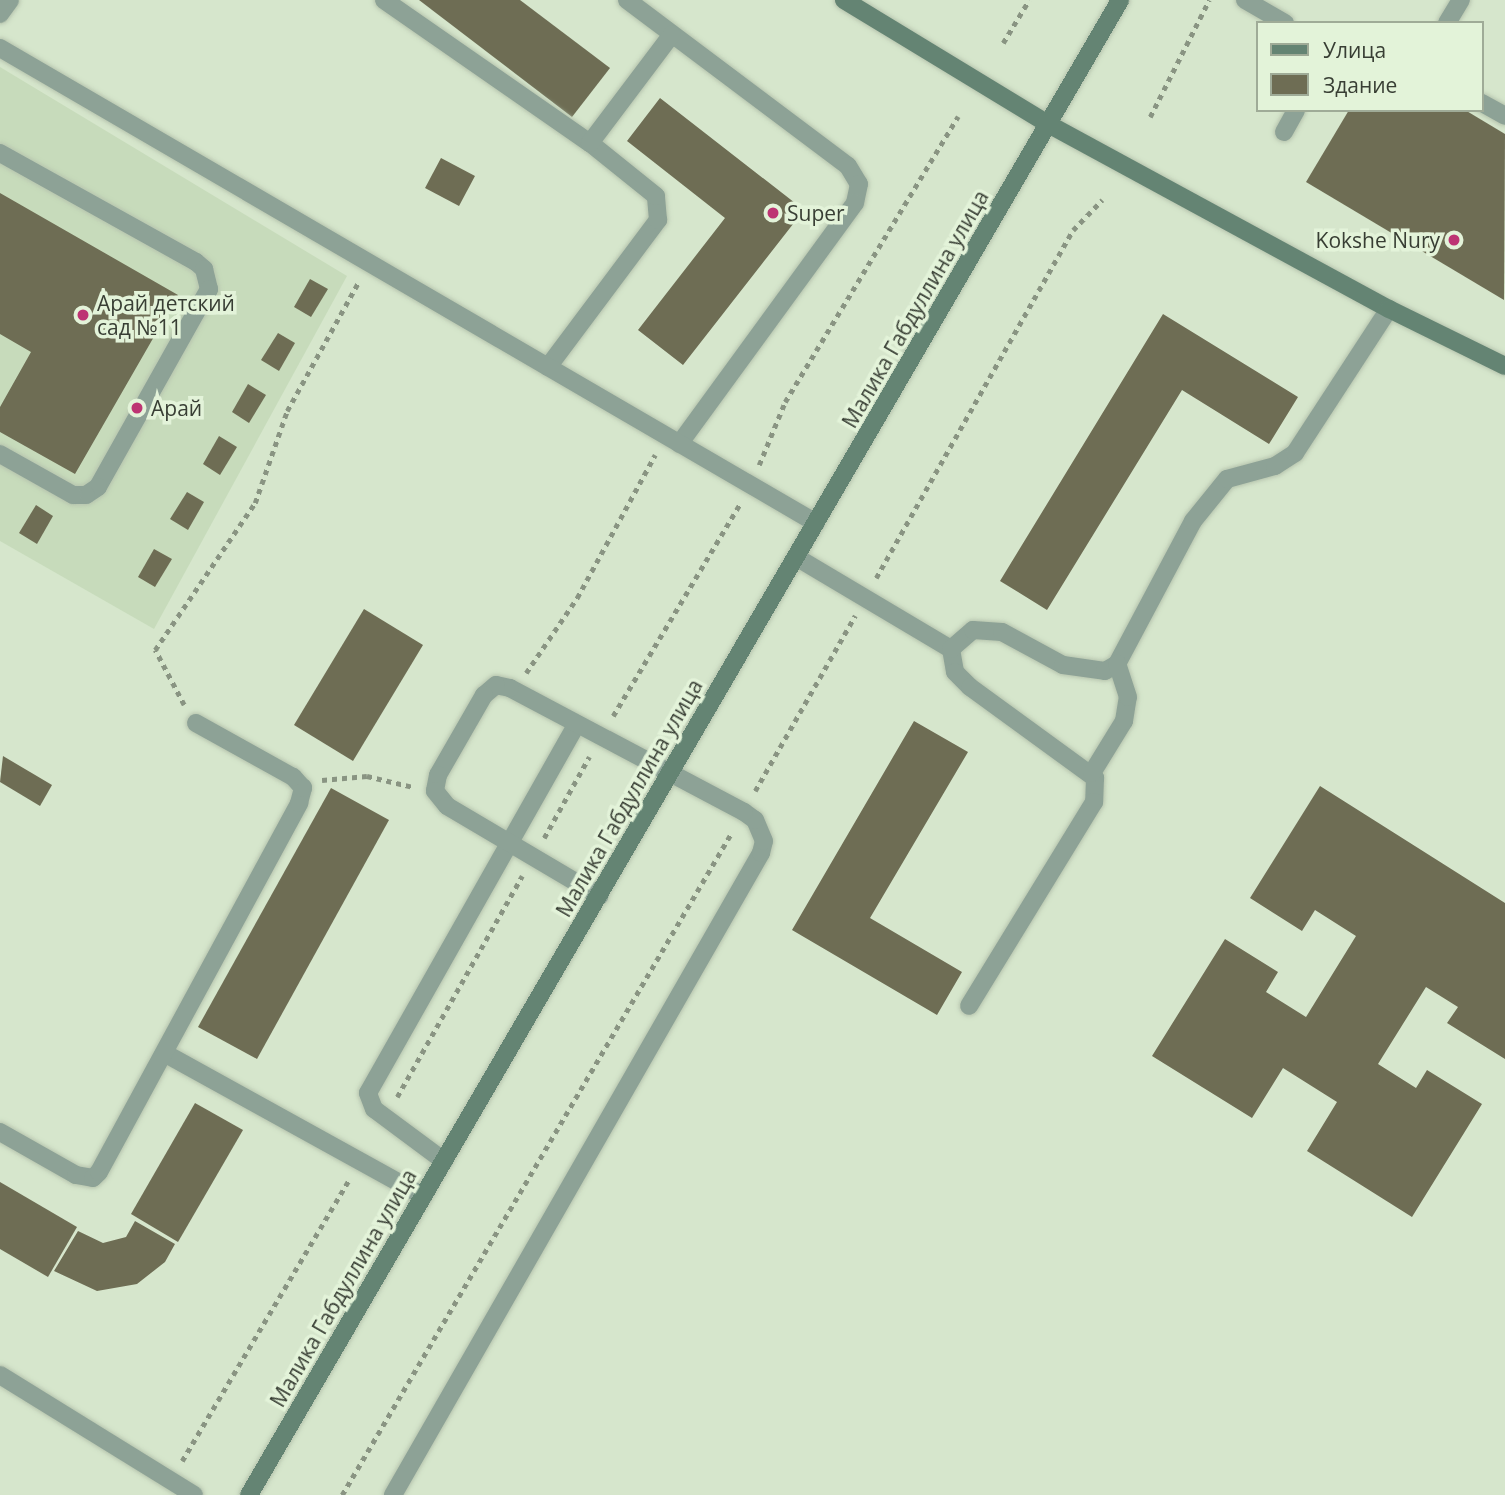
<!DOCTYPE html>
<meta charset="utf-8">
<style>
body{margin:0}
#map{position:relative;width:1505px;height:1495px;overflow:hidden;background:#d6e6cc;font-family:"Open Sans",sans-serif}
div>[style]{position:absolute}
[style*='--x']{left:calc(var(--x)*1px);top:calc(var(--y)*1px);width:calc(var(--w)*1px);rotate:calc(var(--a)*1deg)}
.built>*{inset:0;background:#c7dbbb}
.building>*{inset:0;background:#6e6d54}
.path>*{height:4.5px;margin-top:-2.25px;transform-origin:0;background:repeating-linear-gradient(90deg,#899482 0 5px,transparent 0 10px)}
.roads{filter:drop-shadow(0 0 2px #b6c4ae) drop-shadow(0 0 2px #b6c4ae)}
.lane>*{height:18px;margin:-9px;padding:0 9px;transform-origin:9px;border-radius:9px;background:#8da296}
.street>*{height:18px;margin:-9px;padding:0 9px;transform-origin:9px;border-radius:9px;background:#8da296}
.secondary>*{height:18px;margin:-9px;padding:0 9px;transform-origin:9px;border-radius:9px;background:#648473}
.dots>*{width:19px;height:19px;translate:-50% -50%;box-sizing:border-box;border:4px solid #e3f3d9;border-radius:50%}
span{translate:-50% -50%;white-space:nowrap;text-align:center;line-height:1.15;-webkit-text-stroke:7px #e3f3d9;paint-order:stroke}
.poi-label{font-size:21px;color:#383e34}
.left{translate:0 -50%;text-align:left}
.right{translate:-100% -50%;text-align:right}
.street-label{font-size:21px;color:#383e34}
.legend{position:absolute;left:1256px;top:21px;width:228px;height:91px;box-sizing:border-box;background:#e3f3d9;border:2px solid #9fab97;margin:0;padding:9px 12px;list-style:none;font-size:21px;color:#383e34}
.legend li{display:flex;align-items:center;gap:14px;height:35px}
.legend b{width:35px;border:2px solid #9fab97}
</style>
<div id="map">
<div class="built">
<div style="clip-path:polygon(0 67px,347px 276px,154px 629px,0 541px)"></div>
</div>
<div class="building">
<div style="clip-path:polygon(419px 0,520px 0,610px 68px,572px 117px)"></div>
<div style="clip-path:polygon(660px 98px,804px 210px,683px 365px,638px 330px,725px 218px,627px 141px)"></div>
<div style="clip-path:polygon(1349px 110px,1465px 110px,1505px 134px,1504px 300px,1306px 182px)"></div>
<div style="clip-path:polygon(441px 158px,475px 176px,459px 206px,425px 188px)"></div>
<div style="clip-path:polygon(0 193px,178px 295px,75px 474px,0 432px,0 407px,31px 352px,0 334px)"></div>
<div style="clip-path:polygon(310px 279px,328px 289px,311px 317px,294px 307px)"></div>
<div style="clip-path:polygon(1163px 314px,1298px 397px,1269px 444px,1182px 390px,1047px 610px,1000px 581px)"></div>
<div style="clip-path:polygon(278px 333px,295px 343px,279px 371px,261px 360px)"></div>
<div style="clip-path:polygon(248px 384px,266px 395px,249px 423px,232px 412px)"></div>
<div style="clip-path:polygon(219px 436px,237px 447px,220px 475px,203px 464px)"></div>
<div style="clip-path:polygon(187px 492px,204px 502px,188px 530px,170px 519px)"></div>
<div style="clip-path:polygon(36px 505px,53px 516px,37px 544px,19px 533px)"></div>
<div style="clip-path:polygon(154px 549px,172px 559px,155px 587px,138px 577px)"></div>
<div style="clip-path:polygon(364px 609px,423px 645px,353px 761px,294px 725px)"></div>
<div style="clip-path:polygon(914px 721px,968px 752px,870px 918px,962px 972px,937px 1015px,792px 930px)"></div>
<div style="clip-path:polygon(3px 756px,52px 785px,40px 806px,0 782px)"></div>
<div style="clip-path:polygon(1320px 786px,1505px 903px,1505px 1059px,1447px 1023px,1458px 1007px,1426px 987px,1378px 1064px,1416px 1088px,1427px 1070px,1482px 1104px,1412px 1217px,1307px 1151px,1337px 1102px,1283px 1068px,1252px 1118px,1152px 1056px,1225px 939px,1278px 972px,1266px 992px,1306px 1017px,1356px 936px,1315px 910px,1302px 931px,1250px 898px)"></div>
<div style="clip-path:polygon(331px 788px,389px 820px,257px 1059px,198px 1027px)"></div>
<div style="clip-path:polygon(195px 1103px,243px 1130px,178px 1242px,131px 1214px)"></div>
<div style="clip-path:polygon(0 1182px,77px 1227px,48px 1277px,0 1249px)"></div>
<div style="clip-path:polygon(135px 1221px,175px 1244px,165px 1262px,137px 1284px,97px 1291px,54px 1271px,78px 1231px,103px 1243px,126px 1237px)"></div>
</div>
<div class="path">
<div style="--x:1003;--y:43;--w:50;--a:-58.8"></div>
<div style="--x:1150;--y:117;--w:131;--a:-63.2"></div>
<div style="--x:759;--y:465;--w:68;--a:-67.6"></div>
<div style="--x:785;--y:402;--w:334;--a:-58.8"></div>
<div style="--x:876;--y:578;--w:400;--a:-60.5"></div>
<div style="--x:1073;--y:230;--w:42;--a:-46"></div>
<div style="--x:526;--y:673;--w:91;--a:-55.8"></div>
<div style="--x:577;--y:598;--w:163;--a:-61.4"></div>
<div style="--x:184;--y:705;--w:62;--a:-117.8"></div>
<div style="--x:155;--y:650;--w:178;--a:-55.8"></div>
<div style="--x:255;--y:503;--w:97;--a:-70.8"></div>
<div style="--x:287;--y:411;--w:146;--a:-61"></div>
<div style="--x:613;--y:716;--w:247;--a:-59.1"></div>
<div style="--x:322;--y:780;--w:45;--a:-5.1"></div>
<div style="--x:367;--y:776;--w:47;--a:13.4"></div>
<div style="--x:755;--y:791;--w:202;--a:-60.3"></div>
<div style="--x:544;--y:838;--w:93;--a:-60.9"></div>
<div style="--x:397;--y:1097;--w:254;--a:-60.5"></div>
<div style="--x:182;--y:1461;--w:327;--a:-59.3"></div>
<div style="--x:342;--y:1495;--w:769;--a:-59.53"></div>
</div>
<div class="roads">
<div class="lane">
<div style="--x:384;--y:0;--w:251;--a:34.8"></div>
<div style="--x:627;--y:0;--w:276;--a:36.9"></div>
<div style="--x:848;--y:166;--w:21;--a:59"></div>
<div style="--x:859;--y:184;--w:19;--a:102"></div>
<div style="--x:855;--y:203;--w:298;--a:126.1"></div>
<div style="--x:1245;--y:0;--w:46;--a:29.9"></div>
<div style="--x:0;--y:14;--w:17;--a:-54"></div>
<div style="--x:1447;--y:23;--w:27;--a:-59"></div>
<div style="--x:1482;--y:103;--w:26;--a:29"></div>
<div style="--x:1284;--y:132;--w:25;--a:-61"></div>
<div style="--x:0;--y:153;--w:224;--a:29.1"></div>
<div style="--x:196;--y:262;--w:11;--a:41"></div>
<div style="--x:204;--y:269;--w:21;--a:76"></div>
<div style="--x:209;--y:289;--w:227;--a:119.3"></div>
<div style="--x:98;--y:487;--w:14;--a:146"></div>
<div style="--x:86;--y:495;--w:13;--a:180"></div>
<div style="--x:73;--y:495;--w:84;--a:-150.7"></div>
<div style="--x:548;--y:367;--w:184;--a:-53.2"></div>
<div style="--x:658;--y:220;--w:24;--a:-95"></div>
<div style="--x:656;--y:196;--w:85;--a:-141.2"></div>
<div style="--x:590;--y:143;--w:136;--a:-53"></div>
<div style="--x:796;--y:557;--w:180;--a:30.7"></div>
<div style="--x:951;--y:649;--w:23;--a:80"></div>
<div style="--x:955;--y:672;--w:21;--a:45"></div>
<div style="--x:970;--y:687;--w:155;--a:36.1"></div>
<div style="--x:1095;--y:778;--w:24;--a:92"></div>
<div style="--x:1094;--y:802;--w:239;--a:121.5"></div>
<div style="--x:951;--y:649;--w:29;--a:-41"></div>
<div style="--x:973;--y:630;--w:29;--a:4"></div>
<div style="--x:1002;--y:632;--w:69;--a:28.4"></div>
<div style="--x:1063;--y:665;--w:42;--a:8.1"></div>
<div style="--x:1105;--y:671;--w:14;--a:-30"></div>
<div style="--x:1117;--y:664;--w:162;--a:-62"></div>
<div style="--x:1193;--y:521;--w:54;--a:-51"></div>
<div style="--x:1227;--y:479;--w:50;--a:-15.2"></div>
<div style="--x:1275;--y:466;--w:24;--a:-33"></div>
<div style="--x:1295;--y:453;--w:172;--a:-56.9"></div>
<div style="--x:1092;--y:773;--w:61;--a:-58.4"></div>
<div style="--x:1124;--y:721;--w:24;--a:-81"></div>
<div style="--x:1128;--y:697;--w:35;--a:-108"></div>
<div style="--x:166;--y:1054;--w:294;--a:28.9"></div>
<div style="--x:0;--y:1132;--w:87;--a:29.5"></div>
<div style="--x:76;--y:1175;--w:17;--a:10"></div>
<div style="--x:93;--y:1178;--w:8;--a:-45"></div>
<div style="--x:99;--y:1172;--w:420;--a:-61.5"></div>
<div style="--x:299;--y:803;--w:16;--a:-75"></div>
<div style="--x:303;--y:788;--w:15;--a:-132"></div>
<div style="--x:293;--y:777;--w:111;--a:-150.9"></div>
<div style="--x:444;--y:1161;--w:87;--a:-143.4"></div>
<div style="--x:374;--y:1109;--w:17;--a:-111"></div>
<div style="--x:368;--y:1093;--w:424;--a:-60.5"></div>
<div style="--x:393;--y:1495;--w:740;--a:-60.18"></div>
<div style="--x:761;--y:853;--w:12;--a:-76"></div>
<div style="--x:764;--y:841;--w:23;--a:-113"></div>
<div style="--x:755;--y:820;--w:14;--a:-144"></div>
<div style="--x:744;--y:812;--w:265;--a:-152.1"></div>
<div style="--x:510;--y:688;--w:14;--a:-168"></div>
<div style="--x:496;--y:685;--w:16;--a:140"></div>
<div style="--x:484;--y:695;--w:92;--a:119.9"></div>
<div style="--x:438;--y:775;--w:16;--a:101"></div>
<div style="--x:435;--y:791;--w:19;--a:51"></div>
<div style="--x:447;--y:806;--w:177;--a:30.6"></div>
</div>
<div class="street">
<div style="--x:0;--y:48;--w:944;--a:30.2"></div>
<div style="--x:0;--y:1375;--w:228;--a:31.7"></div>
</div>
<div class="secondary">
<div style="--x:844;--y:0;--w:239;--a:31.3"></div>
<div style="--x:1048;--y:124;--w:388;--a:28.5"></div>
<div style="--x:1389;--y:309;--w:129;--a:26.2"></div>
<div style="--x:249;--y:1495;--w:1730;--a:-59.77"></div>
</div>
</div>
<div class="dots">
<div style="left:773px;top:213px;background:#bd3473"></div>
<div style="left:1454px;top:240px;background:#bd3473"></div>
<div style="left:83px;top:315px;background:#bd3473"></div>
<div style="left:137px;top:408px;background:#bd3473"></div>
</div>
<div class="poi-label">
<span class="left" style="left:787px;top:213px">Super</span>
<span class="right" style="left:1440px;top:240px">Kokshe Nury</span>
<span class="left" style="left:97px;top:315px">Арай детский<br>сад №11</span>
<span class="left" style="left:151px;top:408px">Арай</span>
</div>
<div class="street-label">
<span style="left:915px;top:309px;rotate:-60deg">Малика Габдуллина улица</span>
<span style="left:629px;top:798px;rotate:-60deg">Малика Габдуллина улица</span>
<span style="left:343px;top:1288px;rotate:-60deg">Малика Габдуллина улица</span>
</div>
<ul class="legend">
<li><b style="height:9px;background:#648473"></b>Улица</li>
<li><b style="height:19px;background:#6e6d54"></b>Здание</li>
</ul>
</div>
